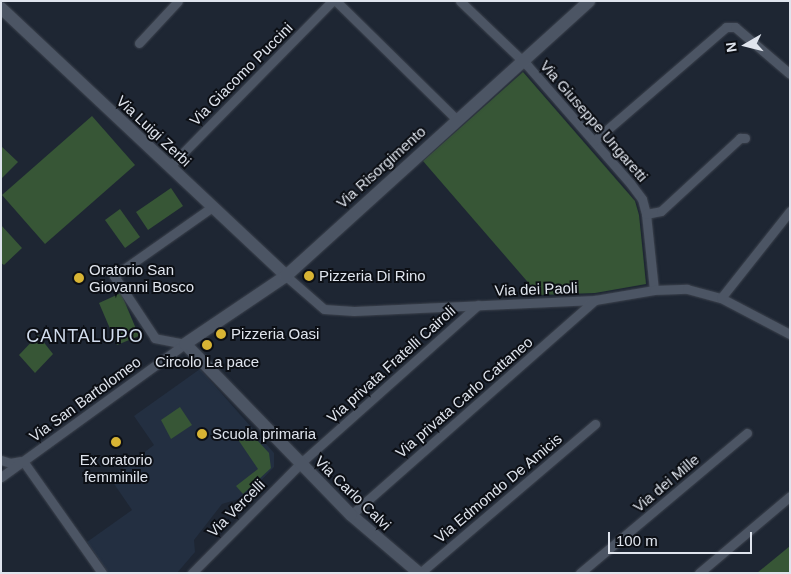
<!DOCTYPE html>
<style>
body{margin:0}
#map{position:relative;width:791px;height:574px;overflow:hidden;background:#1e2633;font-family:Helvetica,sans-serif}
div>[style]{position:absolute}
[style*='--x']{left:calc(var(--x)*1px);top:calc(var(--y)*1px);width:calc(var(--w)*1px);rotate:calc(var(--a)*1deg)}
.built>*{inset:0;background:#232f41}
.green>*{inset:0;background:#375636}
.roads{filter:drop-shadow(0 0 1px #3c424d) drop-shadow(0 0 1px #3c424d)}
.street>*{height:9px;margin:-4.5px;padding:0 4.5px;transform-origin:4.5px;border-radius:4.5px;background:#4c5564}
.secondary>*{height:12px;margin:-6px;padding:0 6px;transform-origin:6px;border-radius:6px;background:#4c5564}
.dots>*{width:14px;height:14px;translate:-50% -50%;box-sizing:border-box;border:2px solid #0c0f15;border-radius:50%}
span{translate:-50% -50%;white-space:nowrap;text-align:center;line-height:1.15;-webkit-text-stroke:4px #0c0f15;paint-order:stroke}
.street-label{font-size:15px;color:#dfe4ed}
.poi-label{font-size:15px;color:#dfe4ed}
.left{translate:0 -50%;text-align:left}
.quarter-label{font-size:18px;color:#d2ddee;letter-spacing:1px}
.frame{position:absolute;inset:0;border:2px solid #dfe4ed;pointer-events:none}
.north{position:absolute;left:721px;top:20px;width:50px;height:50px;-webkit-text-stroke:4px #0c0f15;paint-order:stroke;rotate:262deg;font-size:14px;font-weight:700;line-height:20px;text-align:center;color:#dfe4ed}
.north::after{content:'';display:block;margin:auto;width:18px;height:22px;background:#dfe4ed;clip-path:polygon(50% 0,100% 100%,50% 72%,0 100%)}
.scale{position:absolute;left:608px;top:532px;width:144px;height:22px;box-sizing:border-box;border:2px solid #dfe4ed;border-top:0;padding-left:6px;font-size:15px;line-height:18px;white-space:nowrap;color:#dfe4ed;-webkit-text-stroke:4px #0c0f15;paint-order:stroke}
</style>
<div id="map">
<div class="built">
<div style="clip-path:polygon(200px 369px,274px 453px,274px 467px,245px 497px,222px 504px,194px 540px,195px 552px,177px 573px,108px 573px,87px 542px,132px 510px,110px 478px,154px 445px,134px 416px)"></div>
</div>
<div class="green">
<div style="clip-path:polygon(523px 72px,635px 201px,639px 215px,646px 284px,595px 293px,539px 295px,423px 161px)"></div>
<div style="clip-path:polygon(92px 116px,135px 165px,45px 244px,2px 195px)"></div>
<div style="clip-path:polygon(1px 146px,18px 162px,1px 179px)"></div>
<div style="clip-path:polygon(171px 188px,183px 206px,148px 230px,136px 212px)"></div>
<div style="clip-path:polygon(120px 209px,140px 237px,125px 248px,105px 220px)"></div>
<div style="clip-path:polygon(1px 225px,22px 248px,4px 265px,1px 263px)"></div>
<div style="clip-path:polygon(121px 293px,139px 336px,117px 345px,99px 303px)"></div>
<div style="clip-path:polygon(38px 335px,53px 354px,35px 373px,19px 355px)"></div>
<div style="clip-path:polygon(180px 407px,192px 425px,171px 439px,161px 420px)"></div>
<div style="clip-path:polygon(247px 429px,269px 453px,271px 468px,243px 494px,236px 486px,258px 469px,237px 438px)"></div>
<div style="clip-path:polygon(790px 546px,790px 573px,757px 573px)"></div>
</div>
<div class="roads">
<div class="street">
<div style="--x:336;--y:1;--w:170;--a:44.5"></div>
<div style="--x:460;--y:1;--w:93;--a:43.7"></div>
<div style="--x:527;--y:65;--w:157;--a:48.9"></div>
<div style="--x:630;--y:183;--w:20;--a:53"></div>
<div style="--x:642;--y:199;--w:16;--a:75"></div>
<div style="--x:646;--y:214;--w:76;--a:84"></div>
<div style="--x:139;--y:43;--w:57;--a:-47.1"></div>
<div style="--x:594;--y:141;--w:174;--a:-40.8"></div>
<div style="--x:726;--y:27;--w:9;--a:0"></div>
<div style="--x:735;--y:27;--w:72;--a:40.5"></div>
<div style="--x:170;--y:166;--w:231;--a:-45.5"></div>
<div style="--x:646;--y:214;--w:15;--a:-11"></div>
<div style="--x:661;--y:211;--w:108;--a:-42.7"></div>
<div style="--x:740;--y:138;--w:5;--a:0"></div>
<div style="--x:286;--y:276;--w:50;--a:41"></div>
<div style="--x:324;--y:309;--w:30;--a:4"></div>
<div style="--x:354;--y:311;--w:241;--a:-2.6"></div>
<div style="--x:595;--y:300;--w:60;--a:-9.6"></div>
<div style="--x:654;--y:290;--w:33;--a:-2"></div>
<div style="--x:687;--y:289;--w:35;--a:15"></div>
<div style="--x:721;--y:298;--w:78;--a:27.6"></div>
<div style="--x:721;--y:298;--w:111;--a:-51.6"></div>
<div style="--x:185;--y:344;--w:31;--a:-169"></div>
<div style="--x:155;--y:338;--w:74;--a:-123.5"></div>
<div style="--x:114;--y:276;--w:120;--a:-35.1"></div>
<div style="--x:1;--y:460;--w:9;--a:18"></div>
<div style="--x:10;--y:463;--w:10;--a:-11"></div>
<div style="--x:23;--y:461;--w:137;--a:54.8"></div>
<div style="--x:1;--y:477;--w:227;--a:-35.9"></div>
<div style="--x:351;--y:515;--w:325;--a:-41.4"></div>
<div style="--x:192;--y:573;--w:159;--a:-45.3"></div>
<div style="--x:304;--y:460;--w:233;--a:-41.7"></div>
<div style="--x:420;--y:573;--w:230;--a:-40.4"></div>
<div style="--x:580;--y:573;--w:218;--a:-40"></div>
<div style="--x:699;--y:573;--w:119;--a:-40.2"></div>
</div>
<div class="secondary">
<div style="--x:1;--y:8;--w:391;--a:43.2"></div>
<div style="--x:419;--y:573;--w:89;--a:-139.5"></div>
<div style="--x:351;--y:515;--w:238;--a:-134.1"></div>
<div style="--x:185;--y:344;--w:122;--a:-34"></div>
<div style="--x:286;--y:276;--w:409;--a:-42.2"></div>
</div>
</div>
<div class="dots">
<div style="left:309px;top:276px;background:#d8b434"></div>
<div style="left:79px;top:278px;background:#d8b434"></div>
<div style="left:221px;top:334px;background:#d8b434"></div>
<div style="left:207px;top:345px;background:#d8b434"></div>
<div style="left:202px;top:434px;background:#d8b434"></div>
<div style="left:116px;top:442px;background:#d8b434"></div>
</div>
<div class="street-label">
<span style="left:241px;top:74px;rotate:-45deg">Via Giacomo Puccini</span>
<span style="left:594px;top:121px;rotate:49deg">Via Giuseppe Ungaretti</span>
<span style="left:154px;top:131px;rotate:43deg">Via Luigi Zerbi</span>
<span style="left:381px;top:167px;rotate:-42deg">Via Risorgimento</span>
<span style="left:536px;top:289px;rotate:-2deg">Via dei Paoli</span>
<span style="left:391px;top:364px;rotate:-42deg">Via privata Fratelli Cairoli</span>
<span style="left:464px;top:397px;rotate:-41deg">Via privata Carlo Cattaneo</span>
<span style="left:85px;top:399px;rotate:-36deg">Via San Bartolomeo</span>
<span style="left:666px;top:483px;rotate:-40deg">Via dei Mille</span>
<span style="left:498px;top:488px;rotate:-40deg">Via Edmondo De Amicis</span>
<span style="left:353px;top:493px;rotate:44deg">Via Carlo Calvi</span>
<span style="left:236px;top:508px;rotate:-45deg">Via Vercelli</span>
</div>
<div class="poi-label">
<span class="left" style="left:89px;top:278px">Oratorio San<br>Giovanni Bosco</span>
<span class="left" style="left:319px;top:276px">Pizzeria Di Rino</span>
<span class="left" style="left:231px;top:334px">Pizzeria Oasi</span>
<span style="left:207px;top:362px">Circolo La pace</span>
<span class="left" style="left:212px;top:434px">Scuola primaria</span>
<span style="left:116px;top:468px">Ex oratorio<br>femminile</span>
</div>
<div class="quarter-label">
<span style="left:85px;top:336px">CANTALUPO</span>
</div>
<div class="frame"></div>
<div class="north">N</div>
<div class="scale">100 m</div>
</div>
